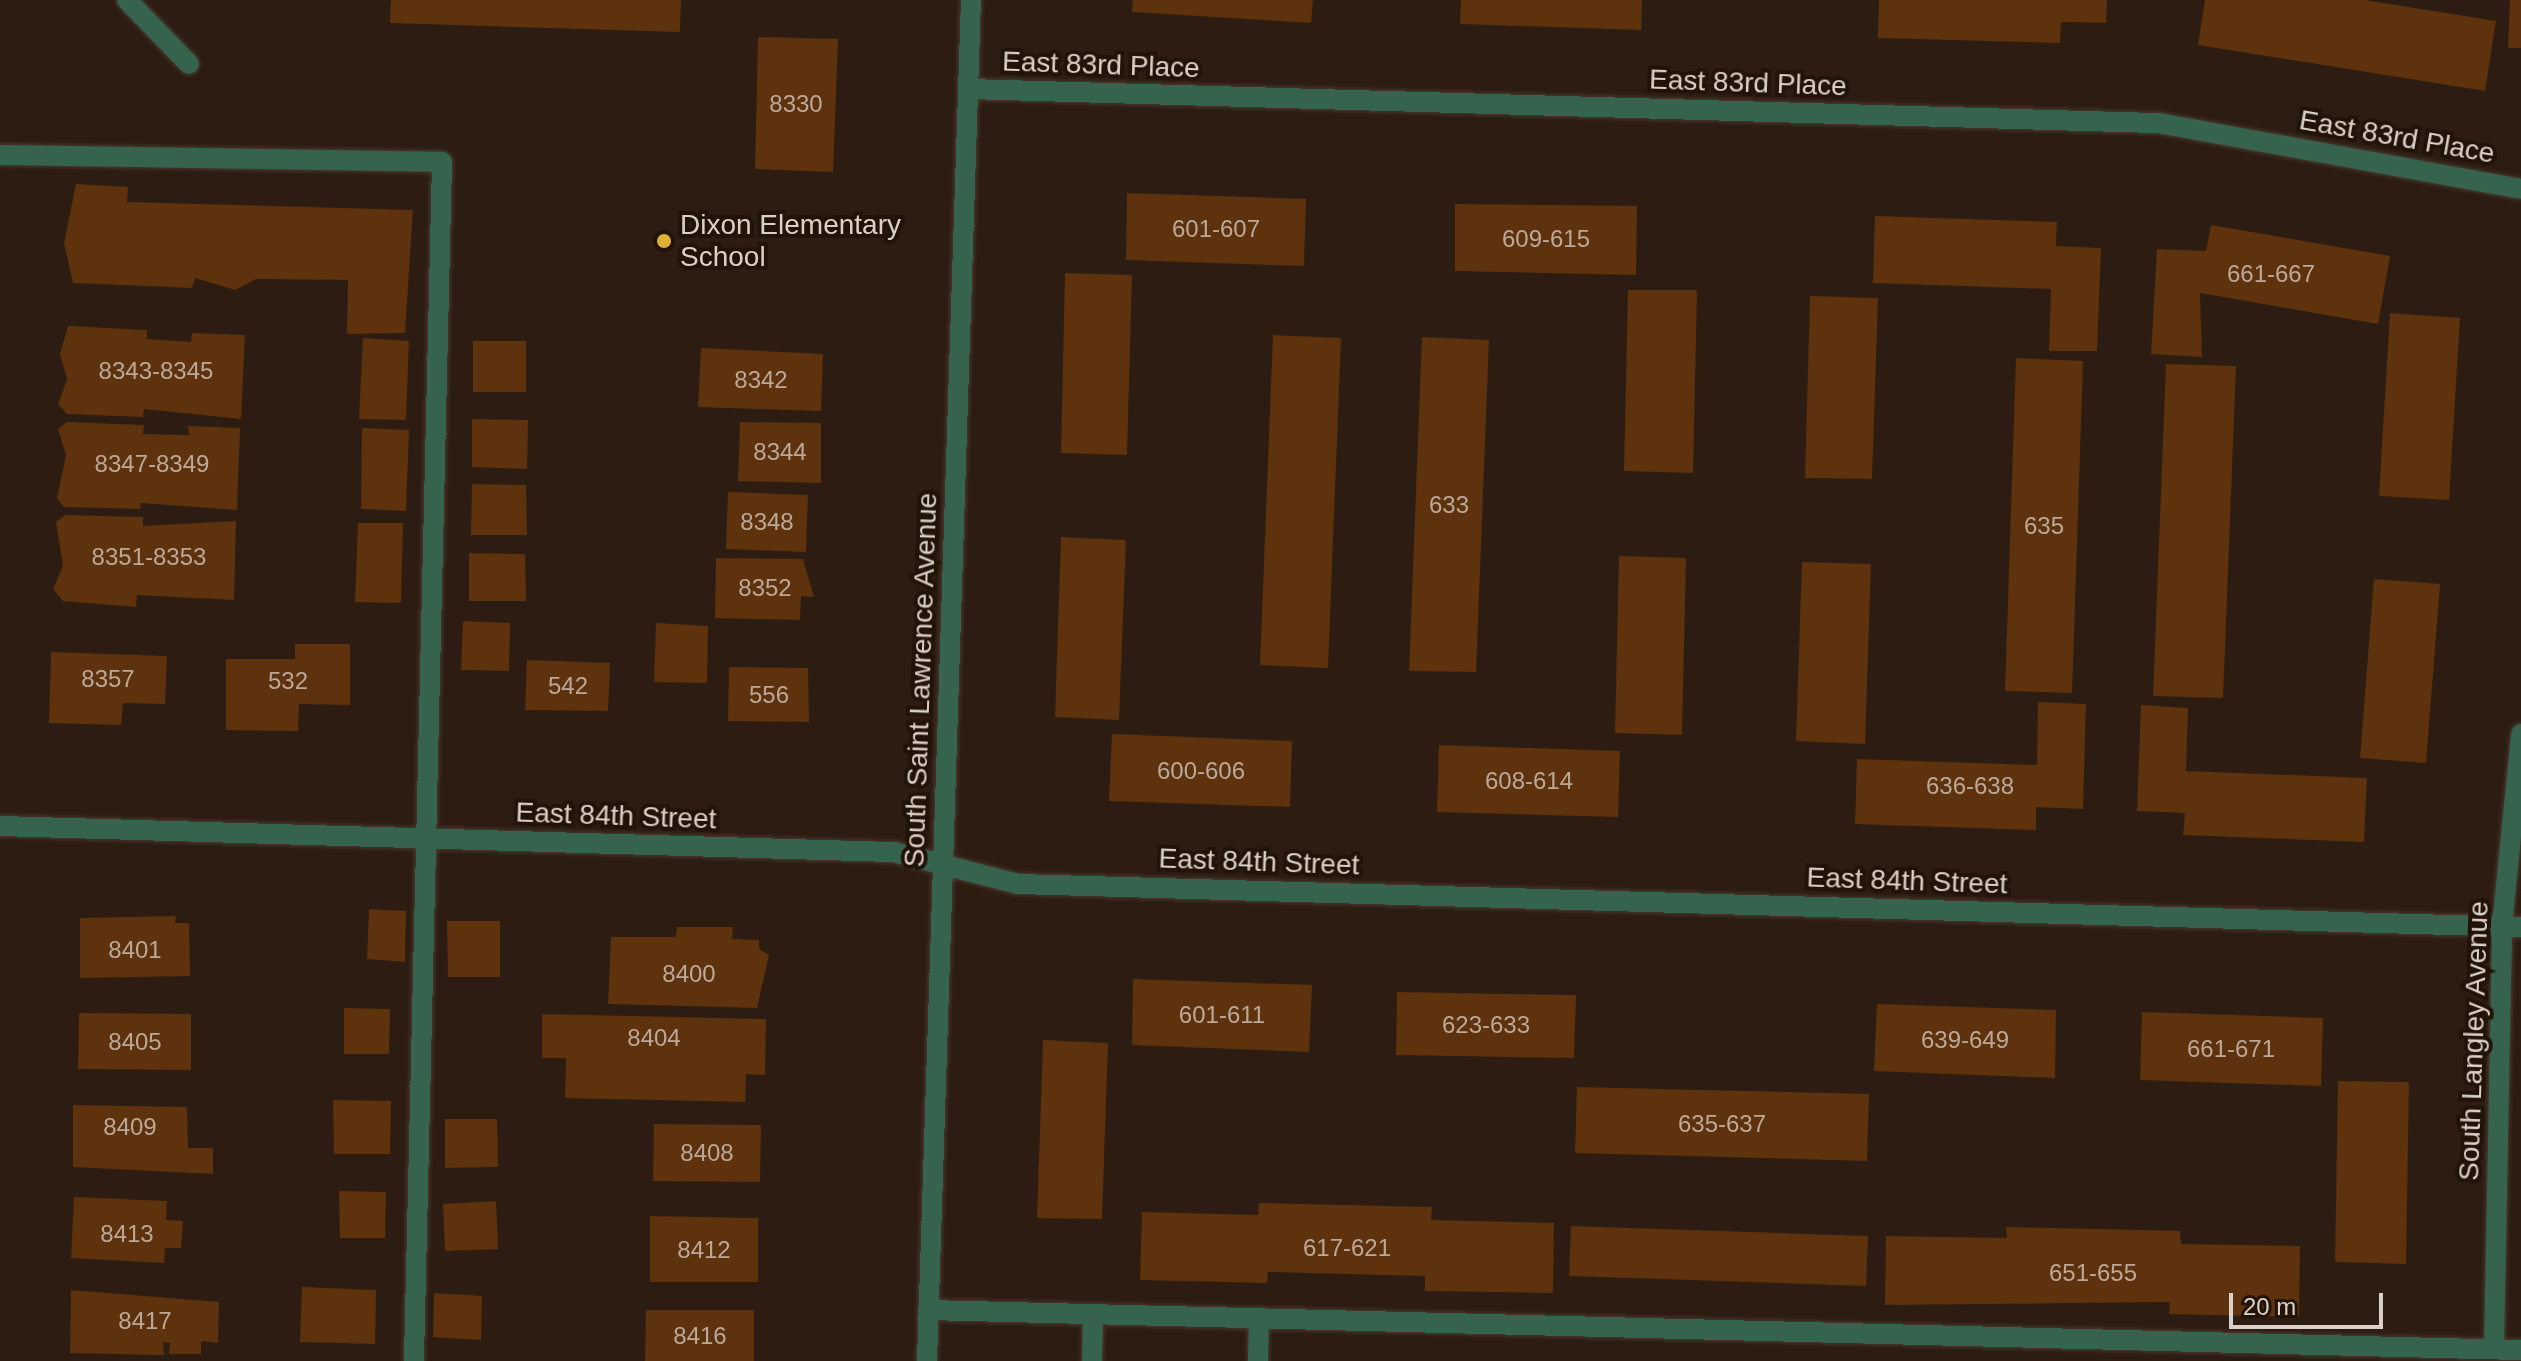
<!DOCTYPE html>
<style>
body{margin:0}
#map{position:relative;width:2521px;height:1361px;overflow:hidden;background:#2c1c11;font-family:Arial,sans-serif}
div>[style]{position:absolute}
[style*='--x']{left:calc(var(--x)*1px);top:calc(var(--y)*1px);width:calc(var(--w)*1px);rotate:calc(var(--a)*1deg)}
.building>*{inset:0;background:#5d320d}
.roads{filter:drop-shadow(0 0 2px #48392e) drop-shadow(0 0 2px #48392e)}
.service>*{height:20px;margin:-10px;padding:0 10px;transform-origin:10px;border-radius:10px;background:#35634e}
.minor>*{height:20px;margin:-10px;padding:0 10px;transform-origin:10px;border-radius:10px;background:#35634e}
.dots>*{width:22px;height:22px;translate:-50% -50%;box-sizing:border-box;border:4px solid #221308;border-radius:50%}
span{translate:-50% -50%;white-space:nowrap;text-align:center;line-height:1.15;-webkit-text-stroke:8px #221308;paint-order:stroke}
.number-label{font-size:24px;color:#bca899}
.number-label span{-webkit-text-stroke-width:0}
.street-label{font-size:28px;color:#dbd0c8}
.poi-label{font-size:28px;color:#dbd0c8}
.left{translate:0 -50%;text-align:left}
.scale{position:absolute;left:2229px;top:1293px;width:154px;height:36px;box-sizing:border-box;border:4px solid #dbd0c8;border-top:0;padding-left:10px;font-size:24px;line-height:28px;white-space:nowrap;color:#dbd0c8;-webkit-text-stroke:6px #221308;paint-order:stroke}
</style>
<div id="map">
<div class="building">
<div style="clip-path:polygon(391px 0,681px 0,680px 32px,390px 23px)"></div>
<div style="clip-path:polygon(1133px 0,1313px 0,1311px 23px,1132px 12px)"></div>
<div style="clip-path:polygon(1461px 0,1642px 0,1641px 30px,1460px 24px)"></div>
<div style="clip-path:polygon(1879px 0,2107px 0,2106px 23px,2061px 22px,2060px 43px,1878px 38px)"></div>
<div style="clip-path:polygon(2205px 0,2365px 0,2496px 21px,2485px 91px,2198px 45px)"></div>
<div style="clip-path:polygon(2510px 0,2521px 0,2521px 48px,2508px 48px)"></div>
<div style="clip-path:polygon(758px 37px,838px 39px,833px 172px,755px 169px)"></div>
<div style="clip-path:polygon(76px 184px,128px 187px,127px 202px,413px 210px,405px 333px,347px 334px,348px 280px,256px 279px,235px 290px,195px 278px,192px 288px,73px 283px,64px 243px)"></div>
<div style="clip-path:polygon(1127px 193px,1306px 199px,1304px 266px,1126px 260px)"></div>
<div style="clip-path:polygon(1455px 204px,1637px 206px,1636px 275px,1455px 271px)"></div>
<div style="clip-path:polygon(1875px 216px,2057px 222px,2056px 246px,2101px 248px,2097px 351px,2049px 351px,2051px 289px,1873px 283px)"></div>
<div style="clip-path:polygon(2211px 225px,2390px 256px,2378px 324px,2200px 293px,2202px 357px,2151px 354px,2157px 249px,2206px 251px)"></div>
<div style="clip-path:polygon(1065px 273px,1132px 275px,1127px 455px,1061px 453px)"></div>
<div style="clip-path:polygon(1628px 290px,1697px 290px,1693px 473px,1624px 471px)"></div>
<div style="clip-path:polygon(1810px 296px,1878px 298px,1872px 479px,1805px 478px)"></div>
<div style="clip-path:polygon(2390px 313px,2460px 318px,2449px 500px,2379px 496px)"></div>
<div style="clip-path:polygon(68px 326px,147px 330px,147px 339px,191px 342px,192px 333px,245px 335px,241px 419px,144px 409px,143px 417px,67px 414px,58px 404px,67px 379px,60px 354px)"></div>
<div style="clip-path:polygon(1273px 335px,1341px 338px,1328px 668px,1260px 665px)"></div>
<div style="clip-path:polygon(1422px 337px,1489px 340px,1476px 672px,1409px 671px)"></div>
<div style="clip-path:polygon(363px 338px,409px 341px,406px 420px,359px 419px)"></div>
<div style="clip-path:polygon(473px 341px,526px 341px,526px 392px,473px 392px)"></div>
<div style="clip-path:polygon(701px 348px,823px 354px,821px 411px,698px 407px)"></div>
<div style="clip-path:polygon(2016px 358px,2083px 361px,2072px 693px,2005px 691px)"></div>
<div style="clip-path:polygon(2166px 364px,2236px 366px,2223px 698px,2153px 696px)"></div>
<div style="clip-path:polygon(472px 419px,528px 420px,527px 469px,472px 467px)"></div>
<div style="clip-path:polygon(67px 422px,144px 425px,143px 434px,189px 435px,188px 426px,240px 428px,237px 510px,140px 503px,141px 509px,64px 507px,57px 498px,66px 455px,58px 429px)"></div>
<div style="clip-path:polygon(740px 422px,821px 423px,821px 483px,738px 481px)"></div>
<div style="clip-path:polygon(362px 428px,409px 430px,406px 511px,361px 509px)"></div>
<div style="clip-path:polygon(472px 484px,526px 485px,527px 535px,471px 535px)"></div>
<div style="clip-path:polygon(728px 492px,808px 495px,806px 552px,726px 549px)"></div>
<div style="clip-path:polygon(65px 515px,143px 517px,143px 526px,236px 521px,234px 600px,137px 595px,136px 607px,63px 601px,53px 589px,63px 566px,56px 522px)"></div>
<div style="clip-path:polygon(358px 523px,403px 523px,401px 603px,355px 602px)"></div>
<div style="clip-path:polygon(1061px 537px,1126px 540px,1119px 720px,1055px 717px)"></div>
<div style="clip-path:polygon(469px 553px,525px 554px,526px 601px,469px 601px)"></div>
<div style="clip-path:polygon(1619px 556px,1686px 558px,1682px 735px,1615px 733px)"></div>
<div style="clip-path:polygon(716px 558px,803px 559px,814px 597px,801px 596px,800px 620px,715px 618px)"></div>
<div style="clip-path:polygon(1802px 562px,1871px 564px,1865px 744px,1796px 741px)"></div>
<div style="clip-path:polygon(2374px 579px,2440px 584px,2426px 763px,2360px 758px)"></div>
<div style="clip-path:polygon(463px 621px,510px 623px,509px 671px,461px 670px)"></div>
<div style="clip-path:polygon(656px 623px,708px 626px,707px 683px,654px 682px)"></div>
<div style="clip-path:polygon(295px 644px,350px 644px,350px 705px,299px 704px,298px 731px,226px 730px,226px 659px,295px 659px)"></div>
<div style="clip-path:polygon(51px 652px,167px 656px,165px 704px,123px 703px,121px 725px,49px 723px)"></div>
<div style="clip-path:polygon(527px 660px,610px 663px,608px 711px,525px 710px)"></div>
<div style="clip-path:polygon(729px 667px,808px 668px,809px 722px,728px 721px)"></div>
<div style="clip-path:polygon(2038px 702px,2086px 704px,2083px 809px,2036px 807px,2036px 830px,1855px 824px,1857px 759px,2037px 765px)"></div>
<div style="clip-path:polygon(2141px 705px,2188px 708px,2186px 771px,2367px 778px,2364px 842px,2183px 835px,2185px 813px,2137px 811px)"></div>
<div style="clip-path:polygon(1112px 734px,1292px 741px,1290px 807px,1109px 801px)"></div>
<div style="clip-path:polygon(1439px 745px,1620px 751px,1618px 817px,1437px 812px)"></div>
<div style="clip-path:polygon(369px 909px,406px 911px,405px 962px,367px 959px)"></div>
<div style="clip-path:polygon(176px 916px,175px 923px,189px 923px,190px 976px,80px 978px,80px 918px)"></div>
<div style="clip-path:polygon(447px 921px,500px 921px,500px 977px,448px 977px)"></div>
<div style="clip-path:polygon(677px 927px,733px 927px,732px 939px,759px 940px,759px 949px,769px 955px,757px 1008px,608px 1004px,611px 937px,676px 937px)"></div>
<div style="clip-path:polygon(1133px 979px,1312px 985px,1309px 1052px,1132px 1045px)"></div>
<div style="clip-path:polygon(1397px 992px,1576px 995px,1574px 1058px,1396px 1055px)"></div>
<div style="clip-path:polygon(1877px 1004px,2056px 1010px,2055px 1078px,1874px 1071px)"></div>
<div style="clip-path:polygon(344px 1008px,390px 1009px,389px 1054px,344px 1054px)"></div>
<div style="clip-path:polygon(2142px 1012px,2323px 1018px,2321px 1086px,2140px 1080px)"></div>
<div style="clip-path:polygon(79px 1013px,191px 1014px,191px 1070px,78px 1069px)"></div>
<div style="clip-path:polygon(542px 1014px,766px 1019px,765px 1075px,746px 1074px,745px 1102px,565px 1098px,566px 1058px,542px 1058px)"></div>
<div style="clip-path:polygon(1043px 1040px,1108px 1043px,1102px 1219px,1037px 1218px)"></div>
<div style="clip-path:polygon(2338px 1081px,2409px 1082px,2406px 1264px,2335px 1262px)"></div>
<div style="clip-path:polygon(1577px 1087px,1869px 1094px,1867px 1161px,1575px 1153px)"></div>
<div style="clip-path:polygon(333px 1100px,391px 1101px,390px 1154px,334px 1154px)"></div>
<div style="clip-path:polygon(73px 1105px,187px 1107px,188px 1148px,213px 1148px,213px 1174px,73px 1167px)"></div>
<div style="clip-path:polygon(445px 1119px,497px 1119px,498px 1167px,445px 1168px)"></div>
<div style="clip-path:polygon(654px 1124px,761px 1125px,760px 1182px,653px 1181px)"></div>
<div style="clip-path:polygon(339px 1191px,386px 1192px,385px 1238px,340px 1238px)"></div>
<div style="clip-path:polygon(74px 1197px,167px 1201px,166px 1220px,183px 1221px,181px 1248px,165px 1248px,164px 1263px,71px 1258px)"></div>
<div style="clip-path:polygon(496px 1201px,498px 1249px,445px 1251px,443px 1204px)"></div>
<div style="clip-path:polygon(1259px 1203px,1432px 1207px,1431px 1220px,1554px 1223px,1553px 1293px,1425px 1291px,1425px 1276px,1268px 1272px,1267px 1283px,1140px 1280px,1142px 1212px,1258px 1215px)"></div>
<div style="clip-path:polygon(650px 1216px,758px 1218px,758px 1282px,650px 1282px)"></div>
<div style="clip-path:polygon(1571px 1226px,1868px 1236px,1866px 1286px,1569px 1276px)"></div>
<div style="clip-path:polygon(2006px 1227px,2180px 1231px,2181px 1244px,2300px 1246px,2299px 1317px,2169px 1314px,2170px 1302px,1885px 1305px,1886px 1236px,2007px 1238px)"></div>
<div style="clip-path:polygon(302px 1287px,376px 1290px,375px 1344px,300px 1342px)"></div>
<div style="clip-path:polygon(71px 1290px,219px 1302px,218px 1343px,201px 1341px,201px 1354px,169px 1354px,170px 1343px,163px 1342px,164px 1355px,70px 1353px)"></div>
<div style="clip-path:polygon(434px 1293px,482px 1296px,481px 1340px,433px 1337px)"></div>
<div style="clip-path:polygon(646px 1310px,754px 1310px,754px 1361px,645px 1361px)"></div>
</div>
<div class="roads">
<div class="service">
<div style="--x:127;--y:0;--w:89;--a:45.9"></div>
<div style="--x:0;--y:155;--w:442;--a:0.9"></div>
<div style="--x:442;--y:162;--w:1199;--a:91.34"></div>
<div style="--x:928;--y:1310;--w:1594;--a:1.44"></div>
<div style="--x:1092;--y:1361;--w:47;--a:-88.8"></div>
<div style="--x:1258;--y:1361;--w:43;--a:-88.7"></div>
</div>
<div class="minor">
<div style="--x:968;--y:89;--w:1190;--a:1.64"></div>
<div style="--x:2158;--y:123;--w:369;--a:10.3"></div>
<div style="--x:0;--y:826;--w:894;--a:1.67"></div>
<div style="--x:894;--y:852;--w:128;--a:14.5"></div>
<div style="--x:1018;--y:884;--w:1504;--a:1.64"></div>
<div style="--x:2494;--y:1349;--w:423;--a:-88.9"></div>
<div style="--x:2502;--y:926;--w:193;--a:-84.3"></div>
<div style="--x:927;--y:1361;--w:1362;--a:-88.15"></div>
</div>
</div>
<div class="dots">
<div style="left:664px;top:241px;background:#ddb133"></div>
</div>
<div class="number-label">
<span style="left:796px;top:104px">8330</span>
<span style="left:1216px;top:229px">601-607</span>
<span style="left:1546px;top:239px">609-615</span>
<span style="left:2271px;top:274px">661-667</span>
<span style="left:156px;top:371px">8343-8345</span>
<span style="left:761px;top:380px">8342</span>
<span style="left:780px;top:452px">8344</span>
<span style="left:152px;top:464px">8347-8349</span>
<span style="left:1449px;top:505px">633</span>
<span style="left:767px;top:522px">8348</span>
<span style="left:2044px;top:526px">635</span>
<span style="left:149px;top:557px">8351-8353</span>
<span style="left:765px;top:588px">8352</span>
<span style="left:108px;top:679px">8357</span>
<span style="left:288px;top:681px">532</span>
<span style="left:568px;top:686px">542</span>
<span style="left:769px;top:695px">556</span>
<span style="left:1201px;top:771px">600-606</span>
<span style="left:1529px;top:781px">608-614</span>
<span style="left:1970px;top:786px">636-638</span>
<span style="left:135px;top:950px">8401</span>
<span style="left:689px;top:974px">8400</span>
<span style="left:1222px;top:1015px">601-611</span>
<span style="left:1486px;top:1025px">623-633</span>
<span style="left:654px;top:1038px">8404</span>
<span style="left:1965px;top:1040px">639-649</span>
<span style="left:135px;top:1042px">8405</span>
<span style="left:2231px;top:1049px">661-671</span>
<span style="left:1722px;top:1124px">635-637</span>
<span style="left:130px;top:1127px">8409</span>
<span style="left:707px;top:1153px">8408</span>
<span style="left:127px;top:1234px">8413</span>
<span style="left:1347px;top:1248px">617-621</span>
<span style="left:704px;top:1250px">8412</span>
<span style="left:2093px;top:1273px">651-655</span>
<span style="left:145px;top:1321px">8417</span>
<span style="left:700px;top:1336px">8416</span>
</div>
<div class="street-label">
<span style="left:1101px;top:65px;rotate:2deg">East 83rd Place</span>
<span style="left:1748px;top:83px;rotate:2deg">East 83rd Place</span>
<span style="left:2397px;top:137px;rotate:10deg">East 83rd Place</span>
<span style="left:921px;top:680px;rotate:-88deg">South Saint Lawrence Avenue</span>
<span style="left:616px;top:816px;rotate:2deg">East 84th Street</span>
<span style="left:1259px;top:862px;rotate:2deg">East 84th Street</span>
<span style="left:1907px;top:881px;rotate:2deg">East 84th Street</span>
<span style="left:2474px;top:1041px;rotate:-88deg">South Langley Avenue</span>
</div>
<div class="poi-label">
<span class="left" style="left:680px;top:241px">Dixon Elementary<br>School</span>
</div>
<div class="scale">20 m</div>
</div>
